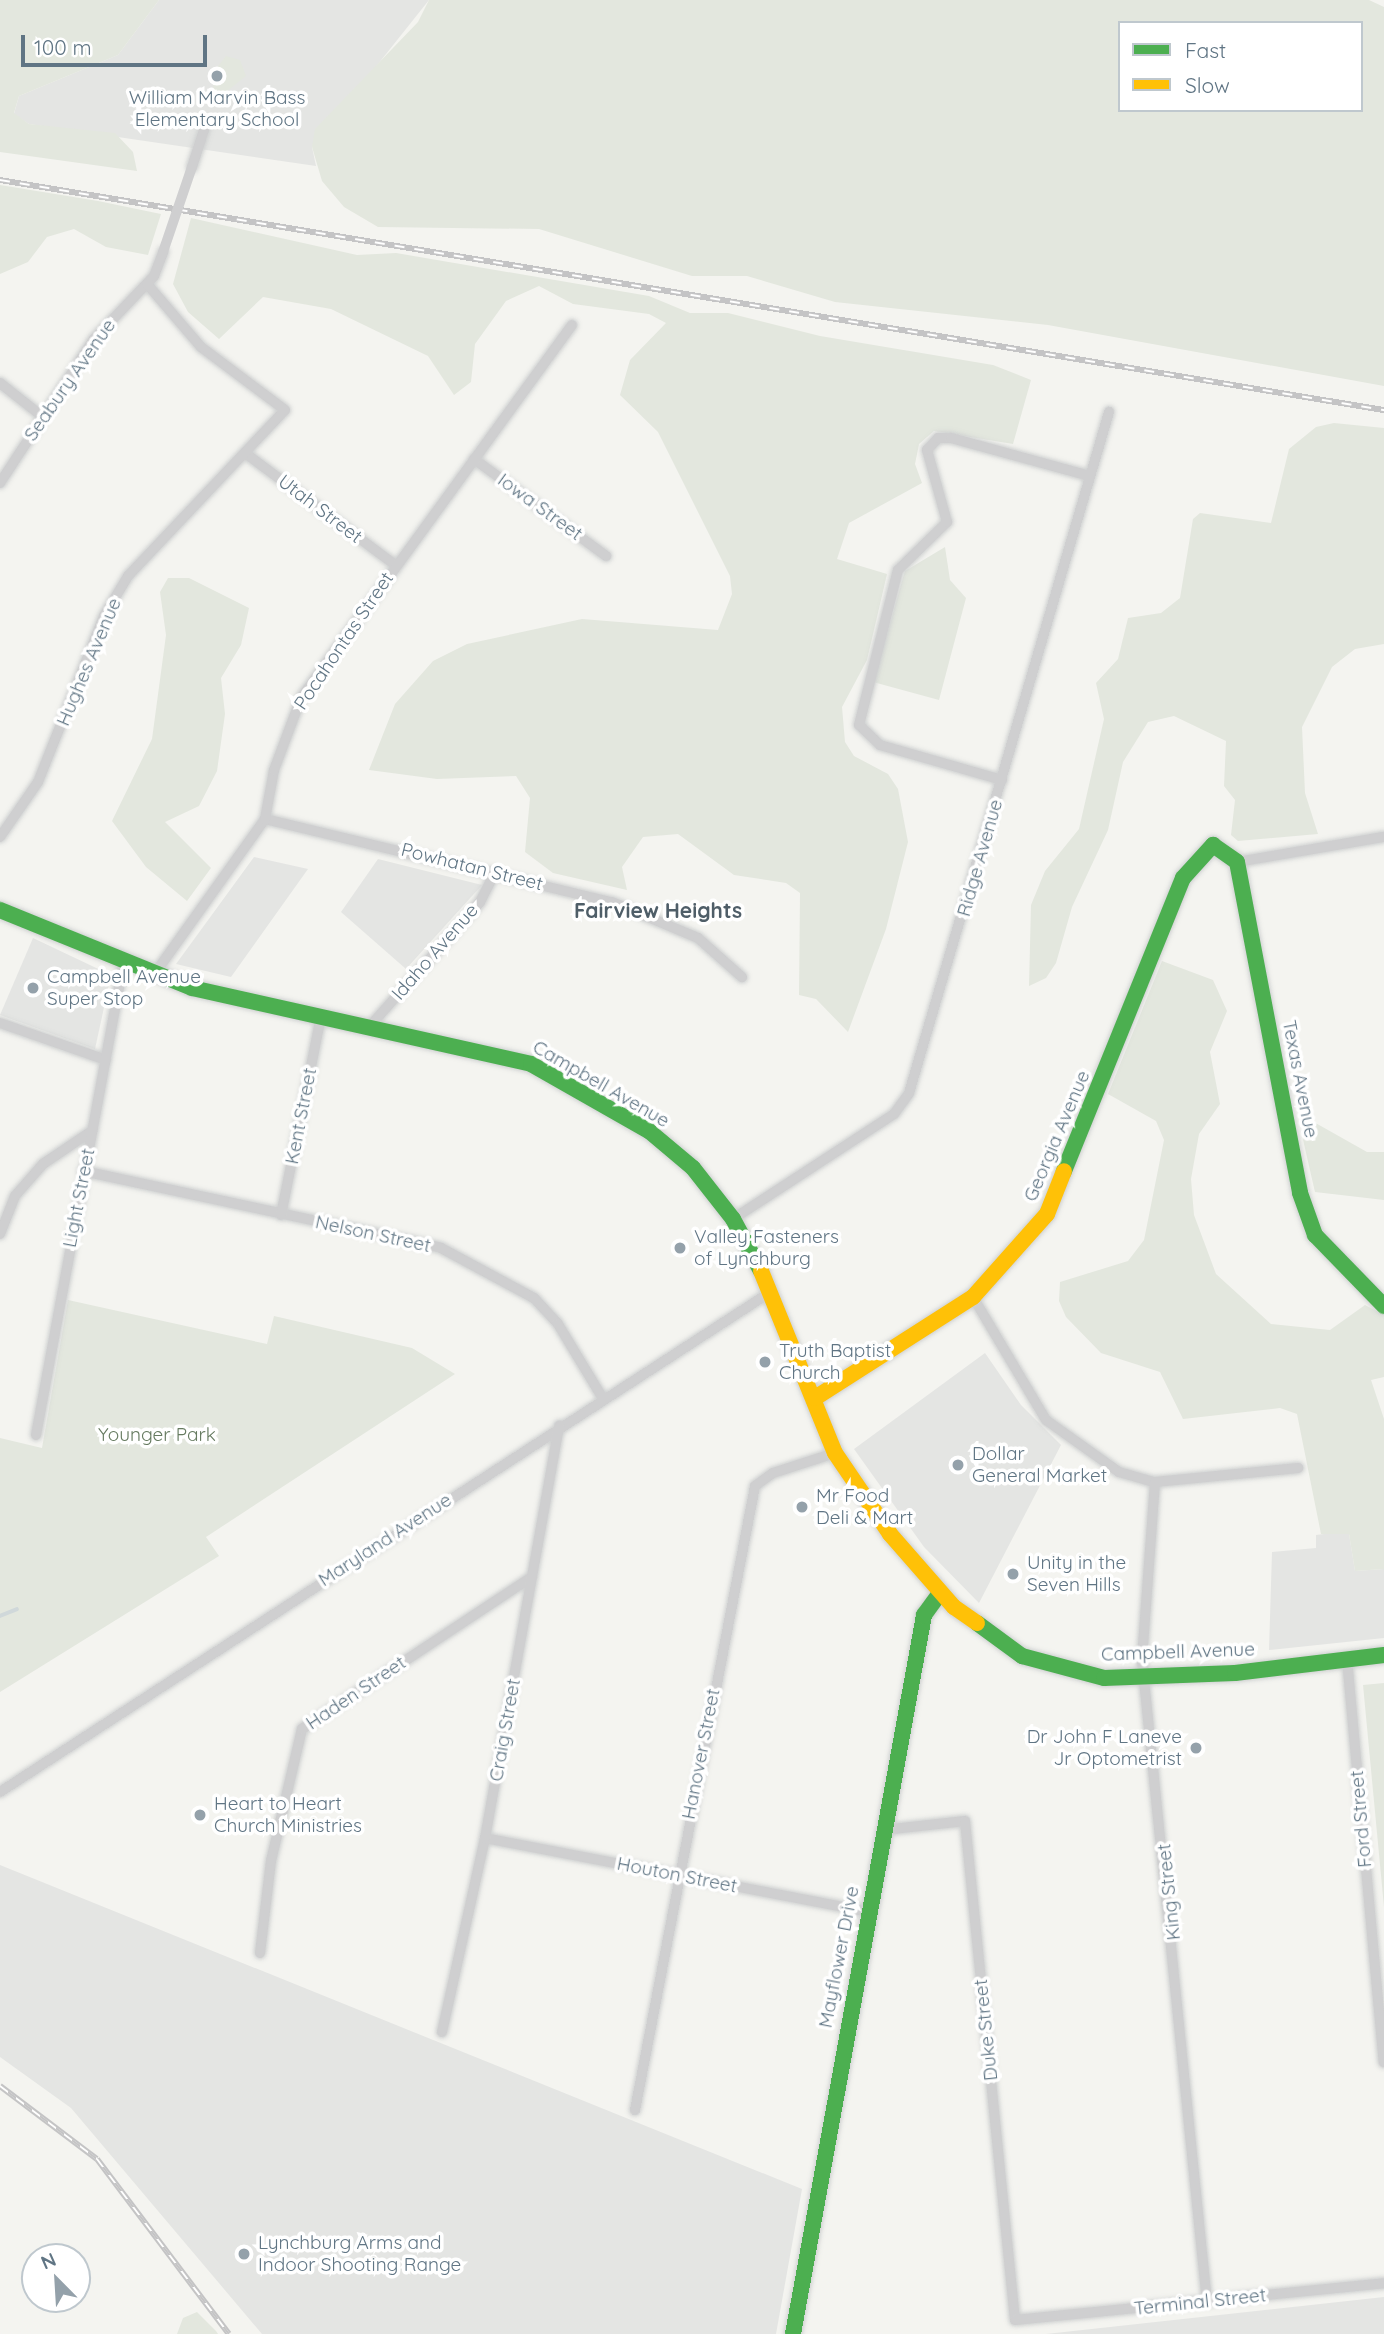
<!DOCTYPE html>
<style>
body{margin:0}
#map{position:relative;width:1384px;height:2334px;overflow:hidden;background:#f4f4f0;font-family:Quicksand,sans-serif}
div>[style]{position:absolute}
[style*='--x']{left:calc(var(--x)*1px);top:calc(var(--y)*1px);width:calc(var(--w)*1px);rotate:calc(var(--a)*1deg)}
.built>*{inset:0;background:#e4e5e3}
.green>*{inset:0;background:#e3e7de}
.stream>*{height:3.5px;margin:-1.75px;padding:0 1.75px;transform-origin:1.75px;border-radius:1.75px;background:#d0d8da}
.roads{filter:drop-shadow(0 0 2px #cfd1d1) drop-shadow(0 0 2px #cfd1d1)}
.street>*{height:10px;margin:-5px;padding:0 5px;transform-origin:5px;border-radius:5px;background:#cfcfd0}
.fast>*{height:16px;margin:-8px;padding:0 8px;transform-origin:8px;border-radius:8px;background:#4caf50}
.slow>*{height:16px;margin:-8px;padding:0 8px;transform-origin:8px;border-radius:8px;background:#ffc107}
.rail>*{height:6px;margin-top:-3px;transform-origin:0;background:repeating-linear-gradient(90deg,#fff 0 10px,#c4c4c5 0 20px);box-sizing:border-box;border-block:2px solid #c4c4c5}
.street-bridge>*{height:10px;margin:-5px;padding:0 5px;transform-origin:5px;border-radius:5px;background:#cfcfd0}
.dots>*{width:19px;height:19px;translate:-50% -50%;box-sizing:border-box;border:4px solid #fff;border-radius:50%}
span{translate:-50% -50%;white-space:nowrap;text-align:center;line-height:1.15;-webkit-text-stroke:7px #fff;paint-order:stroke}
.poi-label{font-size:19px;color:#607584}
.left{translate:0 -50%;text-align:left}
.right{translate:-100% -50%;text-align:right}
.street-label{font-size:19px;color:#607584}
.park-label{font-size:19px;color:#667b60}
.neighbourhood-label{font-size:21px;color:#4f5e68;font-weight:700}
.legend{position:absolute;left:1118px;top:21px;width:245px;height:91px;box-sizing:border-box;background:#fff;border:2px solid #bfc8ce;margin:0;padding:9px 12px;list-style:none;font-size:21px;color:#607584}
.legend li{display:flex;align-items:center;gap:14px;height:35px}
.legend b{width:35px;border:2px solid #bfc8ce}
.north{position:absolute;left:21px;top:2243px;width:70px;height:70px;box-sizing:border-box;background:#fff;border:2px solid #bfc8ce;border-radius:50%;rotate:336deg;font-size:19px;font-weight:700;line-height:28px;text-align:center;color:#607584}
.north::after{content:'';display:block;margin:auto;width:24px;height:32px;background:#94a1aa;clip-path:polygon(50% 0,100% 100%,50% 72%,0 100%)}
.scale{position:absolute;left:21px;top:35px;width:186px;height:32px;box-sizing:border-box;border:4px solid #607584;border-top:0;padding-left:9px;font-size:21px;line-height:24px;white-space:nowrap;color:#607584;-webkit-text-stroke:5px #fff;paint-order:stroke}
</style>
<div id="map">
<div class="built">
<div style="clip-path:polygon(159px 0,429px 0,312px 147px,316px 166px,29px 124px,14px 114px,19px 96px,118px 55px)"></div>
<div style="clip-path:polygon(254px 857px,308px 869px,231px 977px,176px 964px)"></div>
<div style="clip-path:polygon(378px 859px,482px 885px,406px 969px,341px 912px)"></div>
<div style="clip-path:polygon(33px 938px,111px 975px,95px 1049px,0 1015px)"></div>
<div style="clip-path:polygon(985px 1353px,1021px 1405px,1061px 1445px,979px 1603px,924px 1547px,854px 1449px)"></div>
<div style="clip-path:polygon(1340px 1532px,1349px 1534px,1355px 1571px,1384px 1569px,1384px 1638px,1269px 1650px,1272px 1552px,1316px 1548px,1316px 1535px)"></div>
<div style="clip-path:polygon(0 1865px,802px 2189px,776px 2334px,262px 2334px,71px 2108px,0 2057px)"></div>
<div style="clip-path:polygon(1384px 2297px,1384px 2334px,1046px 2334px)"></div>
</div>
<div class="green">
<div style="clip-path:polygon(0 0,159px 0,118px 55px,19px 96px,14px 113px,29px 124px,115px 133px,133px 152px,137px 171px,0 152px)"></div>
<div style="clip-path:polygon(evenodd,429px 0,1369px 0,1384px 7px,1384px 386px,1048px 325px,835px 302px,747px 276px,692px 276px,539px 229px,378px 227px,344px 207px,322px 181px,312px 147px,315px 129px,418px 22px,429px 0,1120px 23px,1361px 23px,1361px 110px,1120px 110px,1120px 23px)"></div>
<div style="clip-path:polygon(226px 56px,240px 60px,246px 76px,216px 100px,211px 75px)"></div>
<div style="clip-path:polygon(0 185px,98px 201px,161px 214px,148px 255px,106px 247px,74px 229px,47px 237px,28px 262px,0 274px)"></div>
<div style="clip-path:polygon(191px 218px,357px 255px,396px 253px,649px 296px,690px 313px,728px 313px,820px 336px,993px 365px,1031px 380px,1013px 444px,934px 431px,919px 444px,915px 464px,922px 483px,849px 523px,837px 559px,887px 574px,867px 660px,842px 707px,845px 742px,854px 756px,888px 774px,898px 789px,908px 842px,886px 929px,848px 1032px,816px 999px,799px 995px,800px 893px,786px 883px,734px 875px,678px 834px,643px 837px,622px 867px,627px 890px,553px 873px,525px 852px,530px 798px,516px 776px,437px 779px,369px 770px,395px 704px,433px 661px,467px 644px,582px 619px,718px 630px,732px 594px,730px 576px,658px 432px,620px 395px,630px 360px,666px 323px,649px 314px,573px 304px,539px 286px,506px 301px,475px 344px,471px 382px,454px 395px,428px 356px,331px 309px,263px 297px,219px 339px,188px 312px,173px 284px)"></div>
<div style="clip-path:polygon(1334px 423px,1384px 428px,1384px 644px,1355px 649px,1332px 667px,1302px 727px,1305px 793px,1318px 834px,1238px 841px,1231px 835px,1235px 800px,1224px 786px,1226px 741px,1174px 716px,1148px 722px,1123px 762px,1108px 830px,1072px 907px,1056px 963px,1046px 978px,1029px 986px,1031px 905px,1045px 871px,1079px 829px,1104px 719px,1096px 683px,1118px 659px,1128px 618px,1161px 613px,1180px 598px,1193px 519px,1200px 513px,1271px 523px,1289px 449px,1316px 427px)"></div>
<div style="clip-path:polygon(945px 547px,950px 580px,966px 598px,939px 700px,873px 682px,905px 571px)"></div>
<div style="clip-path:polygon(168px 578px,189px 578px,249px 608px,241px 645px,221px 678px,225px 714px,217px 771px,199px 806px,165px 822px,211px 868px,187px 901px,146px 867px,112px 821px,152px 739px,166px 635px,160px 592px)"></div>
<div style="clip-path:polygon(1162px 961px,1213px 980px,1227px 1011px,1210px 1052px,1220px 1104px,1199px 1134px,1191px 1179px,1194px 1215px,1216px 1274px,1271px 1324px,1330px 1330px,1365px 1305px,1384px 1315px,1384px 1377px,1371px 1380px,1384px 1419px,1384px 1569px,1355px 1571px,1349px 1534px,1321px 1534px,1297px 1414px,1280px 1408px,1183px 1419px,1160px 1372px,1101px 1353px,1066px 1317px,1059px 1301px,1060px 1282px,1128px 1261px,1144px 1240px,1164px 1140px,1156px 1121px,1108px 1094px)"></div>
<div style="clip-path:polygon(1312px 1121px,1367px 1152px,1384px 1152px,1384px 1200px,1315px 1192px,1301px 1131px)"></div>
<div style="clip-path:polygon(68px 1300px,267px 1344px,274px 1316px,412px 1348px,455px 1374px,206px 1537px,219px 1556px,0 1692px,0 1438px,42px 1448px)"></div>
<div style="clip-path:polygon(1384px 1683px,1384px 1907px,1363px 1685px)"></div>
<div style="clip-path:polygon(197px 2312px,216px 2331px,218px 2334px,177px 2334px,183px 2318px)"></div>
</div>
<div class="stream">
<div style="--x:0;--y:1616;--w:18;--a:-22"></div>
</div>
<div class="roads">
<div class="street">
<div style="--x:192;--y:167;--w:42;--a:-72"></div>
<div style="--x:0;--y:383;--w:55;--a:38.3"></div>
<div style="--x:245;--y:453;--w:187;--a:36.7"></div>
<div style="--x:474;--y:459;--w:164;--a:36.3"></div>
<div style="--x:0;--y:483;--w:172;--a:-56.9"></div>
<div style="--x:94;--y:339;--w:87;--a:-46.4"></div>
<div style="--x:154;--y:276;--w:26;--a:-69"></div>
<div style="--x:1002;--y:780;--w:127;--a:-164"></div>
<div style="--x:880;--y:745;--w:29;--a:-136"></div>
<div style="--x:859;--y:725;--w:160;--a:-75.9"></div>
<div style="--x:898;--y:570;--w:69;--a:-44.4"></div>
<div style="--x:947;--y:522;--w:75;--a:-105.5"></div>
<div style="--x:927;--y:450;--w:16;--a:-47"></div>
<div style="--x:938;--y:438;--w:13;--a:0"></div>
<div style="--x:951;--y:438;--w:144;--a:15.3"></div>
<div style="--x:265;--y:819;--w:357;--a:13.5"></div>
<div style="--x:612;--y:902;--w:93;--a:22.7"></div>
<div style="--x:698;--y:938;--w:59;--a:41.6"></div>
<div style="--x:0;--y:837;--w:67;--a:-55.4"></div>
<div style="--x:38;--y:782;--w:179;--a:-68.3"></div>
<div style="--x:104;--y:616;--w:47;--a:-59"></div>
<div style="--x:128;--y:576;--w:228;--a:-46.6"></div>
<div style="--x:285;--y:410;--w:105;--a:-143.1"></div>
<div style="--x:201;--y:347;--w:82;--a:-130.5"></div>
<div style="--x:1237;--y:862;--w:149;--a:-9.7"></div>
<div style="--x:153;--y:976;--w:193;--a:-54.5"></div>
<div style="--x:265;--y:819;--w:50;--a:-79.6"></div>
<div style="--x:274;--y:770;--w:77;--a:-69.4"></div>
<div style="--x:301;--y:698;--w:461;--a:-54"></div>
<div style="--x:0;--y:1023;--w:112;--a:19.2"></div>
<div style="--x:370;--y:1026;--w:166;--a:-48.4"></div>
<div style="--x:480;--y:902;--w:33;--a:-63"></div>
<div style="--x:83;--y:1171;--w:366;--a:12.1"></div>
<div style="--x:441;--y:1248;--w:106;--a:28.3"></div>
<div style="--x:534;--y:1298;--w:35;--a:47"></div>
<div style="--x:558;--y:1324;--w:85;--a:58.9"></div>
<div style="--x:281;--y:1215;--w:203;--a:-78.6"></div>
<div style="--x:733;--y:1219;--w:192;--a:-33.1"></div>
<div style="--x:894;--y:1114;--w:26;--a:-54"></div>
<div style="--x:909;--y:1093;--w:710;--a:-73.63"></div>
<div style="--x:0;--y:1234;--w:41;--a:-68.5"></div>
<div style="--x:15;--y:1196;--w:43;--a:-48.8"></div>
<div style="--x:43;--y:1164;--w:60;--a:-34.2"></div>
<div style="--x:973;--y:1297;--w:143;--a:59.3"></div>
<div style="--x:1046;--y:1420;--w:90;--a:35.5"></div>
<div style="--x:1119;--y:1472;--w:37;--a:16"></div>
<div style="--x:1155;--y:1482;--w:144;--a:-5.6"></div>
<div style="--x:36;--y:1435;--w:481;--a:-79.5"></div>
<div style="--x:1155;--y:1482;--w:178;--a:94.2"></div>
<div style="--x:1142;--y:1660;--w:645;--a:84.22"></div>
<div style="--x:1347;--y:1659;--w:405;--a:84.8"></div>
<div style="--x:0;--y:1792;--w:920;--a:-32.98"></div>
<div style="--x:884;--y:1830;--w:81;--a:-6.3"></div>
<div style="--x:965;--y:1821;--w:501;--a:84.28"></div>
<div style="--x:1015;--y:2320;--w:371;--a:-5.7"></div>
<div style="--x:485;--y:1838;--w:391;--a:10.9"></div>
<div style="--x:260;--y:1953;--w:93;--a:-83.2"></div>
<div style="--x:271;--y:1861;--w:136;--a:-76.8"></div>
<div style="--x:302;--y:1729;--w:276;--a:-33.5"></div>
<div style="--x:442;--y:2032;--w:199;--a:-77.5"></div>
<div style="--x:485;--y:1838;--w:419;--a:-79.8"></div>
<div style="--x:635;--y:2110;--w:635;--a:-79.11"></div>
<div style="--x:755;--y:1486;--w:22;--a:-36"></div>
<div style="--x:773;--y:1473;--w:65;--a:-17.9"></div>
</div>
<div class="fast">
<div style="--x:0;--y:910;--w:207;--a:22.1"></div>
<div style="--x:192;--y:988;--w:347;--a:12.6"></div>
<div style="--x:531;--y:1064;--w:136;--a:29.6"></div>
<div style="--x:649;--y:1131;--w:57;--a:40.1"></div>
<div style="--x:693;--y:1168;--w:65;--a:51.9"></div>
<div style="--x:733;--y:1219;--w:59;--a:61.7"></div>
<div style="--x:1064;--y:1171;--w:316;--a:-67.9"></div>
<div style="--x:1183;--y:878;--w:45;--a:-47.7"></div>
<div style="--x:1213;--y:845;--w:29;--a:35"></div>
<div style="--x:1237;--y:862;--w:337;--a:79.2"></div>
<div style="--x:1300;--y:1193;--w:45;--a:70.3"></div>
<div style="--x:1315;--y:1235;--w:99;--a:45.8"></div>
<div style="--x:977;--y:1623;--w:56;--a:36.3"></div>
<div style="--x:1022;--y:1656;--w:85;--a:15"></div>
<div style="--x:1104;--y:1678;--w:131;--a:-2.2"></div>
<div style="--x:1235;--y:1673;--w:150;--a:-6.9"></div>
<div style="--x:793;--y:2334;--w:731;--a:-79.67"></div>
<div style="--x:924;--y:1615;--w:27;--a:-54"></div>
</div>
<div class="slow">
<div style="--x:761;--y:1271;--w:196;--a:67.9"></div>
<div style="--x:835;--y:1453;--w:98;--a:55.8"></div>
<div style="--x:890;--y:1534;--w:97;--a:48.8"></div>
<div style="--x:954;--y:1607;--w:28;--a:35"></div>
<div style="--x:815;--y:1398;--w:188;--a:-32.6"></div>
<div style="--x:973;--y:1297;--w:111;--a:-48.3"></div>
<div style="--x:1047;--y:1214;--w:46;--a:-68.4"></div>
</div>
</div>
<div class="rail">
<div style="--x:0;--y:180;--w:1403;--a:9.44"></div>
<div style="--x:0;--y:2086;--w:121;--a:37"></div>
<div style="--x:97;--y:2159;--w:219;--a:53"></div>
</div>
<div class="street-bridge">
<div style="--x:163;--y:252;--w:90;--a:-71.2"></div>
</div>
<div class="dots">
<div style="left:217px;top:76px;background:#94a1aa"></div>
<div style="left:33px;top:988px;background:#94a1aa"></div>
<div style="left:680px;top:1248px;background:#94a1aa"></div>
<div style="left:765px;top:1362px;background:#94a1aa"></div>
<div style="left:958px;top:1465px;background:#94a1aa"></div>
<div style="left:802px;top:1507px;background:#94a1aa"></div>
<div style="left:1013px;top:1574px;background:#94a1aa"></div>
<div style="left:1196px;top:1748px;background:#94a1aa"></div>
<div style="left:200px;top:1815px;background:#94a1aa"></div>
<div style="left:244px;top:2254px;background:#94a1aa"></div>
</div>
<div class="poi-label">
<span style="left:217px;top:109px">William Marvin Bass<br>Elementary School</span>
<span class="left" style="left:47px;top:988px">Campbell Avenue<br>Super Stop</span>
<span class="left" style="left:694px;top:1248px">Valley Fasteners<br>of Lynchburg</span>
<span class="left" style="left:779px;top:1362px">Truth Baptist<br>Church</span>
<span class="left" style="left:972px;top:1465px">Dollar<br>General Market</span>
<span class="left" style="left:816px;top:1507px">Mr Food<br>Deli &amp; Mart</span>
<span class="left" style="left:1027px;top:1574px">Unity in the<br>Seven Hills</span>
<span class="right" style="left:1182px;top:1748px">Dr John F Laneve<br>Jr Optometrist</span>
<span class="left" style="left:214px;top:1815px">Heart to Heart<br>Church Ministries</span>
<span class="left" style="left:258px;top:2254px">Lynchburg Arms and<br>Indoor Shooting Range</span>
</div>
<div class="street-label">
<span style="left:70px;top:380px;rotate:-55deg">Seabury Avenue</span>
<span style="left:540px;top:507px;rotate:36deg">Iowa Street</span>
<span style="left:320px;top:509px;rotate:37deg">Utah Street</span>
<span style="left:344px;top:641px;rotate:-56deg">Pocahontas Street</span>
<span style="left:89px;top:662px;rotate:-67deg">Hughes Avenue</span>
<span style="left:980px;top:858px;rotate:-74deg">Ridge Avenue</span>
<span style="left:472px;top:867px;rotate:14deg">Powhatan Street</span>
<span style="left:435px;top:952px;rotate:-49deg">Idaho Avenue</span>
<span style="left:1300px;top:1079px;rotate:79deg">Texas Avenue</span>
<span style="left:601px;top:1084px;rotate:30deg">Campbell Avenue</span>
<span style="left:301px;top:1116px;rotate:-79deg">Kent Street</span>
<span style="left:1057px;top:1136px;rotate:-67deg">Georgia Avenue</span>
<span style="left:79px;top:1198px;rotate:-79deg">Light Street</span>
<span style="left:373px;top:1234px;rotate:12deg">Nelson Street</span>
<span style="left:385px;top:1540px;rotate:-33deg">Maryland Avenue</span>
<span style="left:1178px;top:1652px;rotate:-2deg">Campbell Avenue</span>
<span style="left:356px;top:1693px;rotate:-34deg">Haden Street</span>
<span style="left:505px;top:1730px;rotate:-80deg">Craig Street</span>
<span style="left:701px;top:1754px;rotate:-79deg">Hanover Street</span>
<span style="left:1361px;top:1819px;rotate:-95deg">Ford Street</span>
<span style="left:677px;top:1875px;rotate:11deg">Houton Street</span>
<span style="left:1169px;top:1892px;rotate:-96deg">King Street</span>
<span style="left:839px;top:1957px;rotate:-79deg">Mayflower Drive</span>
<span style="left:986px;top:2030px;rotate:-96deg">Duke Street</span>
<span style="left:1200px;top:2302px;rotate:-6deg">Terminal Street</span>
</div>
<div class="park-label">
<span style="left:157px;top:1435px">Younger Park</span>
</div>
<div class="neighbourhood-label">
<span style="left:658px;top:910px">Fairview Heights</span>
</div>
<ul class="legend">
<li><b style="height:9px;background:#4caf50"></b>Fast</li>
<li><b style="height:9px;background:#ffc107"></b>Slow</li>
</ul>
<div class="north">N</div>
<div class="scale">100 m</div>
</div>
